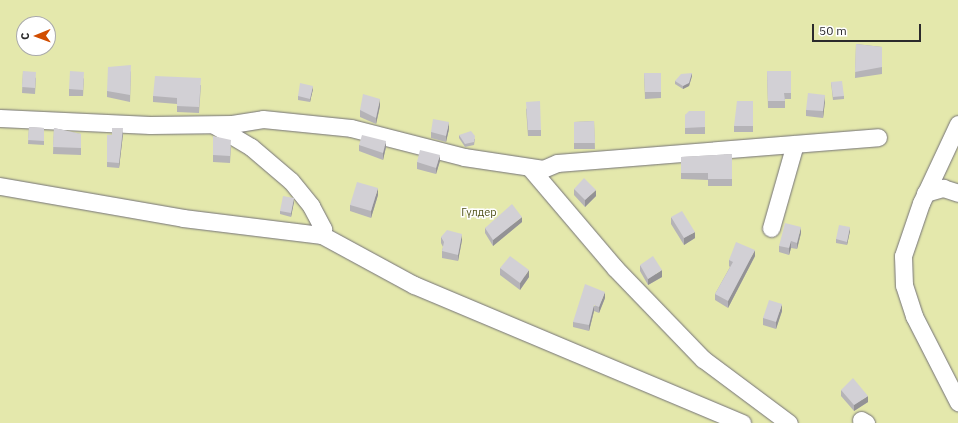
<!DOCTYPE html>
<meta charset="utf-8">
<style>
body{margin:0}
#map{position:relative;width:958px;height:423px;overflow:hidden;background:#f3f1f6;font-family:"IBM Plex Sans",sans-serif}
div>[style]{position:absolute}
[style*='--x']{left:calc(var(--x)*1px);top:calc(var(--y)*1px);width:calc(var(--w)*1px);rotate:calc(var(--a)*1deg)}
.green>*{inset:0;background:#e4e8ac}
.roads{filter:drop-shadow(0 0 1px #737176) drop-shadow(0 0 1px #737176)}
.street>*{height:17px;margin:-8.5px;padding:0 8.5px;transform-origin:8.5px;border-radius:8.5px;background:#fff}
.wall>*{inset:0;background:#b5b3b7}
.shaded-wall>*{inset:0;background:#939295}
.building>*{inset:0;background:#d2d0d5}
span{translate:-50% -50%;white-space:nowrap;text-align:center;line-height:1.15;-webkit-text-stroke:3px #fff;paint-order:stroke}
.park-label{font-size:11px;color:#4f5118}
.north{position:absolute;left:16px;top:16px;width:40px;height:40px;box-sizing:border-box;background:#fff;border:1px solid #aaaaab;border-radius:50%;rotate:269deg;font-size:11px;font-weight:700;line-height:16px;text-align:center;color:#2b2a2c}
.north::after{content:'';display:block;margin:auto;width:14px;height:18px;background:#d14d00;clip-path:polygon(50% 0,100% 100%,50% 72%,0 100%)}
.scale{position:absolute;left:812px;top:24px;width:109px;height:18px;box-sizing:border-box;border:2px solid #2b2a2c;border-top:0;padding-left:5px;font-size:12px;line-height:14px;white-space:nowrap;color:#2b2a2c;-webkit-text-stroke:3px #fff;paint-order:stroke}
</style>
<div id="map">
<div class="green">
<div style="clip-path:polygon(evenodd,0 0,958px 0,958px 423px,0 423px,0 0,24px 24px,48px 24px,48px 48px,24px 48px,24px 24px)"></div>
</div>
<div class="roads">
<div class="street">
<div style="--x:0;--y:118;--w:150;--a:2.7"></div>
<div style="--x:150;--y:125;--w:82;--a:-0.7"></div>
<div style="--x:232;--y:124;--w:31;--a:-9"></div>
<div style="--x:263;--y:119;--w:88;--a:5.8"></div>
<div style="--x:351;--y:128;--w:117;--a:14.4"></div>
<div style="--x:464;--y:157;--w:80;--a:8.6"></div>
<div style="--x:543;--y:169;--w:15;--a:-23"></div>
<div style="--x:557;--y:163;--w:322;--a:-4.6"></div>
<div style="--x:958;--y:124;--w:87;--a:115.1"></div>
<div style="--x:921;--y:203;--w:56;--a:108.8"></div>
<div style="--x:903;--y:256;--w:29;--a:88"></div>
<div style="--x:904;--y:285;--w:33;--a:72"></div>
<div style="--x:914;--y:316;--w:97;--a:62.9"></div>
<div style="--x:214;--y:125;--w:43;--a:30.7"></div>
<div style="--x:251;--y:147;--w:52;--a:40.4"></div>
<div style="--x:291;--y:181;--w:32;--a:51"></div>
<div style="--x:311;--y:206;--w:26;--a:62"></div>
<div style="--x:323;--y:229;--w:6;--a:99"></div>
<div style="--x:530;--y:168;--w:131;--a:49.6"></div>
<div style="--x:615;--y:268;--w:127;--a:46"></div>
<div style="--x:703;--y:359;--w:107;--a:36.7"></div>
<div style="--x:0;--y:186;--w:186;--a:9.9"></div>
<div style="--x:183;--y:218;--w:140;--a:7"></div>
<div style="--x:322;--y:235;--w:105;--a:28.5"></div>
<div style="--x:414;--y:285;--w:356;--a:22.8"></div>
<div style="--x:925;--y:193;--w:19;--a:-16"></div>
<div style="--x:943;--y:188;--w:16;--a:18"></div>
<div style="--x:771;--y:228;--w:87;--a:-74.1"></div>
<div style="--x:861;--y:420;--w:6;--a:31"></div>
</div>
</div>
<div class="wall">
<div style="clip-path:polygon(856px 44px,882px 47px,882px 74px,855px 78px)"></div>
<div style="clip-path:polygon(23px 71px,36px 78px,35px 94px,22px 93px)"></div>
<div style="clip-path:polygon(131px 71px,130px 102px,107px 97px,107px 91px)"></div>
<div style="clip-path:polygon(767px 71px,791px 71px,791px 99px,785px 99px,785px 108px,768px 108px)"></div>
<div style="clip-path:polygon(644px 73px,661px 73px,661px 98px,645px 99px)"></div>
<div style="clip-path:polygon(692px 76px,689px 86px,683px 89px,675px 84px,675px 81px)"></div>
<div style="clip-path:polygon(84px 78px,83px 96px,69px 96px,69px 89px)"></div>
<div style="clip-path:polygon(831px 82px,844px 96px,844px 99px,833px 100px)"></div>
<div style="clip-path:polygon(201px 85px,199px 113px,177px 112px,177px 104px,153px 102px,153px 96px)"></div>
<div style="clip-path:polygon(313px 89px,310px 102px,298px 100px,298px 96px)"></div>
<div style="clip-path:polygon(753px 101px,753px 132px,734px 132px,734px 126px)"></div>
<div style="clip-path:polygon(825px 101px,823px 118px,806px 116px,806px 110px)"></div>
<div style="clip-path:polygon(380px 106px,376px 124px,360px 117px,360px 110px)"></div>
<div style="clip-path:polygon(526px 108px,541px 130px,541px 136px,528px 136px)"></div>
<div style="clip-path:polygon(705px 111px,705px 134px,685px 134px,685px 115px)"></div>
<div style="clip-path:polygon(594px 121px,595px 149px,574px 149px,574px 122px)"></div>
<div style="clip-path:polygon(29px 127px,44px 128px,44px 145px,28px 144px)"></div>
<div style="clip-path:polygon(54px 128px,81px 134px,81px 155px,53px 154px)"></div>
<div style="clip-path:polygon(449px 129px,446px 142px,431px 138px,431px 132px)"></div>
<div style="clip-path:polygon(123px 134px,119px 168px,107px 167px,107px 135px)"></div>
<div style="clip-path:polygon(459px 135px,475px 139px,474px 145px,465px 147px,459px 138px)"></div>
<div style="clip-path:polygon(213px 136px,231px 147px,230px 163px,213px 162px)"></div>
<div style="clip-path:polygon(359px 145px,386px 147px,383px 160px,359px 151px)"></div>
<div style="clip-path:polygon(732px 154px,732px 186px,708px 186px,708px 180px,681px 179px,681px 157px)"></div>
<div style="clip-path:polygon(440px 161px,436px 174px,417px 169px,417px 162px)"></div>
<div style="clip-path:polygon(574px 189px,596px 196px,585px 207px,574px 195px)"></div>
<div style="clip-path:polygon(378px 195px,371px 218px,350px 211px,350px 205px)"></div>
<div style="clip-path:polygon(294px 202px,291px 217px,280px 214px,280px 211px)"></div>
<div style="clip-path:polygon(671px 217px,695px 238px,684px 245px,671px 224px)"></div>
<div style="clip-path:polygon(522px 222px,493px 246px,485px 233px,485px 228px)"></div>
<div style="clip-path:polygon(850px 231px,847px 245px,836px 243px,836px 239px)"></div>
<div style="clip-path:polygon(801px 233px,797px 249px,791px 248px,789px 255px,779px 252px,779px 246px)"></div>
<div style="clip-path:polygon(441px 237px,462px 240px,458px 261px,442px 258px,442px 251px,443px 247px,441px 243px)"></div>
<div style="clip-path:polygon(755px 256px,728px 308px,715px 300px,715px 294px,730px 267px,729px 266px,729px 260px)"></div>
<div style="clip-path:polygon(640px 265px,662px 277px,648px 285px,640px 271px)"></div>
<div style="clip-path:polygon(500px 268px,529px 277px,520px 290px,500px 275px)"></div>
<div style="clip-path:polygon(605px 298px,599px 313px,594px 311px,589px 331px,573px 327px,573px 322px)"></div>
<div style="clip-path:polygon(782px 311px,776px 329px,763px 325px,763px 318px)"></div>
<div style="clip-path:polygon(841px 390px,868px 402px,854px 411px,841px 396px)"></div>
</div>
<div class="shaded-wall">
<div style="clip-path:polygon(692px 73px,692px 76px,689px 86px,683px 89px,683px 86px)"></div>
<div style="clip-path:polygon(313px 86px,313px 89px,310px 102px,310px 99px)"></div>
<div style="clip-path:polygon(825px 95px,825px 101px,823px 118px,823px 111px)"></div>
<div style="clip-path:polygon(380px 99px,380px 106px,376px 124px,376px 118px)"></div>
<div style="clip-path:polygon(449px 122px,449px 129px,446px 142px,446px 136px)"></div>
<div style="clip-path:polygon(123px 128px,123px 134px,119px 168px,119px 163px)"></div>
<div style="clip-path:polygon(386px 141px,386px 147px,383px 160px,383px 153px)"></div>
<div style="clip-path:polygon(440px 155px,440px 161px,436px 174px,436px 168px)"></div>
<div style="clip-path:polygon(378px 188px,378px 195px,371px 218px,371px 211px)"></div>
<div style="clip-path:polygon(596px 190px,596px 196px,585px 207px,585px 200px)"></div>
<div style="clip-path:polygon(294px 198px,294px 202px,291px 217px,291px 213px)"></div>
<div style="clip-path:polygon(522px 217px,522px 222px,493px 246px,493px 240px)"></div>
<div style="clip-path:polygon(801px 227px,801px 233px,797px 249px,797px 243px)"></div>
<div style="clip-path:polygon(850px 227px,850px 231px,847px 245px,847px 242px)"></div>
<div style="clip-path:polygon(695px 232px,695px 238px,684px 245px,684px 238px)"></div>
<div style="clip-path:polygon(462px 234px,462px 240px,458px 261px,458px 255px)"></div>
<div style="clip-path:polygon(791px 241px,791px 248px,789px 255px,789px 248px)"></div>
<div style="clip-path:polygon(755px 250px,755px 256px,728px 308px,728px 301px)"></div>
<div style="clip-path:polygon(529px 270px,529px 277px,520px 290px,520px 283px)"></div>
<div style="clip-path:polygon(662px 270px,662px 277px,648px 285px,648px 279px)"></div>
<div style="clip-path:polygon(605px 292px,605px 298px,599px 313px,599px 307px)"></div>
<div style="clip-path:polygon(782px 304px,782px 311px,776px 329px,776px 322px)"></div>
<div style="clip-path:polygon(594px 305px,594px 311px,589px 331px,589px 325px)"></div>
<div style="clip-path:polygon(868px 396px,868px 402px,854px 411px,854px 405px)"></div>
</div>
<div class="building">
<div style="clip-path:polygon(856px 44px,882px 47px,882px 67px,855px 72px)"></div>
<div style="clip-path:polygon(131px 65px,130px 95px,107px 91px,108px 67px)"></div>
<div style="clip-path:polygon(23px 71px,36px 72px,35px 88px,22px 87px)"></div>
<div style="clip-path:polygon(70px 71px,84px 72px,83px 90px,69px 89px)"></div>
<div style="clip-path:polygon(767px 71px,791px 71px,791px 93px,784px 93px,785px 101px,768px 101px)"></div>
<div style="clip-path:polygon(644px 73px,661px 73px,661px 92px,645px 92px)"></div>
<div style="clip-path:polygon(692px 73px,689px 83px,683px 86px,675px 81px,681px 74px)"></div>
<div style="clip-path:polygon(155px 76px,201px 78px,199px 107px,177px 106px,177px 98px,153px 96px)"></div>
<div style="clip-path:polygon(842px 81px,844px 96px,833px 97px,831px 82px)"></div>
<div style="clip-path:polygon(300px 83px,313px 86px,310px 99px,298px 96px)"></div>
<div style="clip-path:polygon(808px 93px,825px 95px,823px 111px,806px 110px)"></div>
<div style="clip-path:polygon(363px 94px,380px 99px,376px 118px,360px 110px)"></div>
<div style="clip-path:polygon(540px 101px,541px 130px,528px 130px,526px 102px)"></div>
<div style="clip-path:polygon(737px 101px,753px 101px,753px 126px,734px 126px)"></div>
<div style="clip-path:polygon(689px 111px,705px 111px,705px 127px,685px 128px,685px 115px)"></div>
<div style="clip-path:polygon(433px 119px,449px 122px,446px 136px,431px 132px)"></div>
<div style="clip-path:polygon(594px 121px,595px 143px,574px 143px,574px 122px)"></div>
<div style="clip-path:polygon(29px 127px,44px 128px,44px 141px,28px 140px)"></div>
<div style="clip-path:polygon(54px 128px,81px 134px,81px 148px,53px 147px)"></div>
<div style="clip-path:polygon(112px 128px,123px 128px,119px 163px,107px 162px,107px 135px,112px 135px)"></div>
<div style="clip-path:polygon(471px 131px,475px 136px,474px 142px,465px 144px,459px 135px)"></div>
<div style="clip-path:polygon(362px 135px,386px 141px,383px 153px,359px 145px)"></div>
<div style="clip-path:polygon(213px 136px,231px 140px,230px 156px,213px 155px)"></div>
<div style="clip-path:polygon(420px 150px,440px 155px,436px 168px,417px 162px)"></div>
<div style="clip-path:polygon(732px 154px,732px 179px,708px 179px,708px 173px,681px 173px,681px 157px)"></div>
<div style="clip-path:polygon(584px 178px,596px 190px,585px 200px,574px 189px)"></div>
<div style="clip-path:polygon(357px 182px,378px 188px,371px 211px,350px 205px)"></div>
<div style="clip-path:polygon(283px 196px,294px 198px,291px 213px,280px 211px)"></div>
<div style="clip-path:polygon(512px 204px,522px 217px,493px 240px,485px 228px)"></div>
<div style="clip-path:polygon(682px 211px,695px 232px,684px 238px,671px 217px)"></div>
<div style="clip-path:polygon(785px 223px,801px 227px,797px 243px,791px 241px,789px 248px,779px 246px)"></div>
<div style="clip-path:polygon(839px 225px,850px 227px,847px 242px,836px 239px)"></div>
<div style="clip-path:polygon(447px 230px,462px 234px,458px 255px,442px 251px,444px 242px,441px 237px)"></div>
<div style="clip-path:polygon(736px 242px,755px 250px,728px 301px,715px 294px,733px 262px,729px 260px)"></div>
<div style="clip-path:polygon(510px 256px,529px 270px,520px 283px,500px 268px)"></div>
<div style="clip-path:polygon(653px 256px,662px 270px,648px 279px,640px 265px)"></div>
<div style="clip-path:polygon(585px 284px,605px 292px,599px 307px,594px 305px,589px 325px,573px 322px)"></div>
<div style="clip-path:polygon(769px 300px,782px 304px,776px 322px,763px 318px)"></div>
<div style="clip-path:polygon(853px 378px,868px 396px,854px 405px,841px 390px)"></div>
</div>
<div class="park-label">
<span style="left:479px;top:212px">Гүлдер</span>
</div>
<div class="north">С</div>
<div class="scale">50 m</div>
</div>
